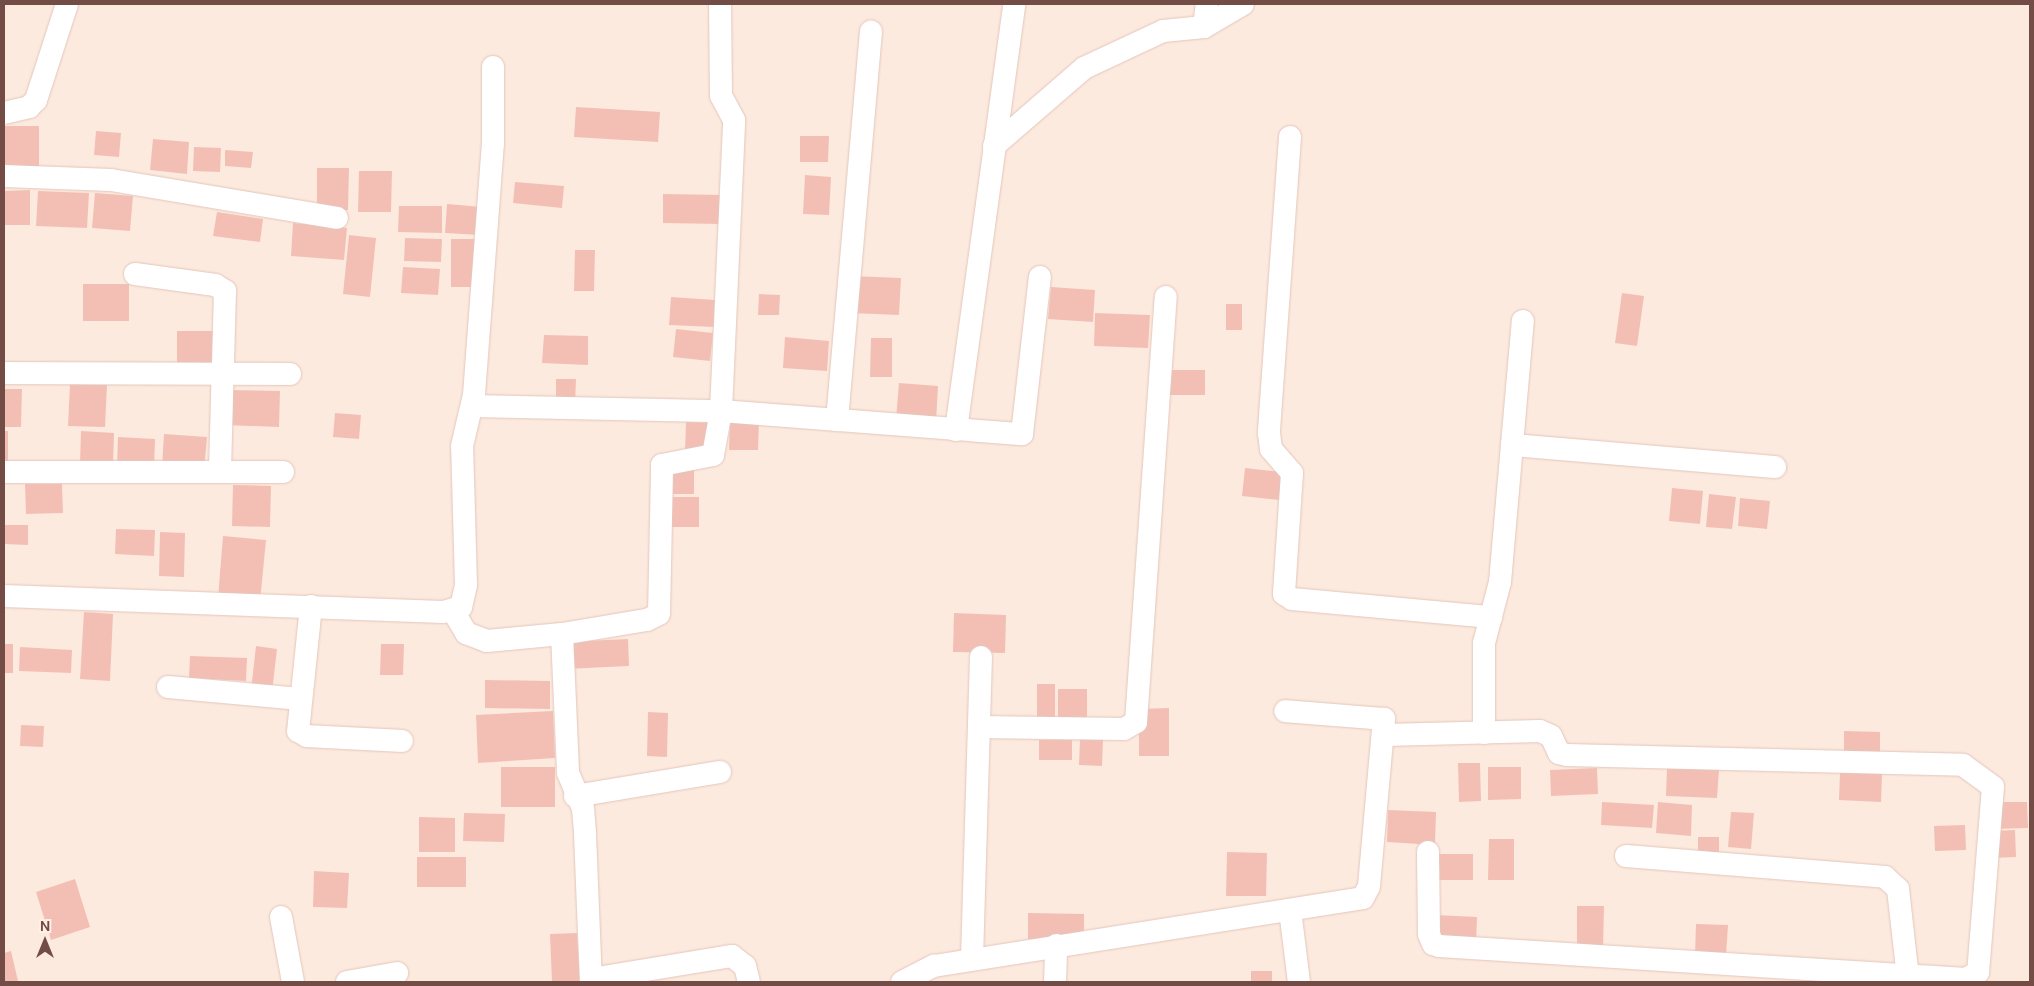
<!DOCTYPE html>
<style>
body{margin:0}
#map{position:relative;width:2034px;height:986px;overflow:hidden;background:#fdeade;font-family:"DM Sans",sans-serif}
div>[style]{position:absolute}
[style*='--x']{left:calc(var(--x)*1px);top:calc(var(--y)*1px);width:calc(var(--w)*1px);rotate:calc(var(--a)*1deg)}
.building>*{inset:0;background:#f3bfb5}
.roads{filter:drop-shadow(0 0 1px #e3c6bd) drop-shadow(0 0 1px #e3c6bd)}
.minor>*{height:22px;margin:-11px;padding:0 11px;transform-origin:11px;border-radius:11px;background:#fff}
span{translate:-50% -50%;white-space:nowrap;text-align:center;line-height:1.15;-webkit-text-stroke:4px #ffefe5;paint-order:stroke}
.frame{position:absolute;inset:0;border:5px solid #734c46;pointer-events:none}
.north{position:absolute;left:20px;top:916px;width:50px;height:50px;-webkit-text-stroke:4px #ffefe5;paint-order:stroke;rotate:0deg;font-size:14px;font-weight:700;line-height:20px;text-align:center;color:#734c46}
.north::after{content:'';display:block;margin:auto;width:18px;height:22px;background:#734c46;clip-path:polygon(50% 0,100% 100%,50% 72%,0 100%)}
</style>
<div id="map">
<div class="building">
<div style="clip-path:polygon(576px 107px,660px 112px,658px 142px,574px 137px)"></div>
<div style="clip-path:polygon(4px 126px,39px 126px,39px 168px,4px 167px)"></div>
<div style="clip-path:polygon(96px 131px,121px 133px,119px 157px,94px 155px)"></div>
<div style="clip-path:polygon(800px 136px,829px 136px,828px 162px,800px 162px)"></div>
<div style="clip-path:polygon(153px 139px,189px 142px,187px 174px,150px 170px)"></div>
<div style="clip-path:polygon(194px 147px,221px 148px,220px 172px,193px 171px)"></div>
<div style="clip-path:polygon(225px 150px,253px 152px,251px 168px,225px 166px)"></div>
<div style="clip-path:polygon(317px 168px,349px 168px,348px 210px,317px 210px)"></div>
<div style="clip-path:polygon(359px 171px,392px 171px,391px 212px,358px 212px)"></div>
<div style="clip-path:polygon(805px 175px,831px 177px,829px 215px,803px 214px)"></div>
<div style="clip-path:polygon(515px 182px,564px 186px,562px 208px,513px 203px)"></div>
<div style="clip-path:polygon(30px 190px,30px 225px,4px 225px,4px 191px)"></div>
<div style="clip-path:polygon(38px 191px,89px 193px,87px 228px,36px 226px)"></div>
<div style="clip-path:polygon(95px 193px,133px 196px,130px 231px,92px 228px)"></div>
<div style="clip-path:polygon(663px 194px,722px 195px,722px 224px,663px 223px)"></div>
<div style="clip-path:polygon(447px 204px,482px 207px,480px 235px,445px 233px)"></div>
<div style="clip-path:polygon(399px 206px,442px 206px,442px 233px,398px 232px)"></div>
<div style="clip-path:polygon(217px 212px,263px 219px,260px 242px,213px 236px)"></div>
<div style="clip-path:polygon(293px 223px,347px 228px,344px 260px,291px 256px)"></div>
<div style="clip-path:polygon(349px 235px,376px 238px,370px 297px,343px 294px)"></div>
<div style="clip-path:polygon(405px 238px,442px 239px,441px 262px,404px 261px)"></div>
<div style="clip-path:polygon(451px 239px,477px 239px,478px 287px,451px 287px)"></div>
<div style="clip-path:polygon(575px 250px,595px 250px,594px 291px,574px 291px)"></div>
<div style="clip-path:polygon(403px 267px,440px 269px,438px 295px,401px 293px)"></div>
<div style="clip-path:polygon(851px 276px,901px 278px,899px 315px,850px 313px)"></div>
<div style="clip-path:polygon(83px 284px,129px 284px,129px 321px,83px 321px)"></div>
<div style="clip-path:polygon(1051px 287px,1095px 290px,1093px 322px,1048px 319px)"></div>
<div style="clip-path:polygon(1622px 293px,1644px 296px,1637px 346px,1615px 343px)"></div>
<div style="clip-path:polygon(759px 294px,780px 295px,779px 315px,758px 315px)"></div>
<div style="clip-path:polygon(671px 297px,715px 300px,714px 327px,669px 325px)"></div>
<div style="clip-path:polygon(1226px 304px,1242px 304px,1242px 330px,1226px 330px)"></div>
<div style="clip-path:polygon(1095px 313px,1150px 315px,1148px 348px,1094px 346px)"></div>
<div style="clip-path:polygon(676px 329px,713px 333px,710px 361px,673px 357px)"></div>
<div style="clip-path:polygon(177px 331px,216px 331px,216px 369px,177px 369px)"></div>
<div style="clip-path:polygon(544px 335px,588px 336px,588px 365px,542px 363px)"></div>
<div style="clip-path:polygon(785px 337px,829px 341px,827px 371px,783px 368px)"></div>
<div style="clip-path:polygon(871px 338px,892px 338px,892px 377px,870px 377px)"></div>
<div style="clip-path:polygon(1166px 370px,1205px 370px,1205px 395px,1166px 395px)"></div>
<div style="clip-path:polygon(556px 379px,576px 379px,575px 405px,556px 405px)"></div>
<div style="clip-path:polygon(899px 383px,938px 386px,936px 422px,896px 419px)"></div>
<div style="clip-path:polygon(70px 384px,107px 385px,105px 427px,68px 426px)"></div>
<div style="clip-path:polygon(4px 389px,22px 389px,21px 427px,4px 427px)"></div>
<div style="clip-path:polygon(225px 390px,280px 391px,279px 427px,224px 425px)"></div>
<div style="clip-path:polygon(335px 413px,361px 415px,359px 439px,333px 437px)"></div>
<div style="clip-path:polygon(730px 419px,759px 419px,758px 450px,729px 450px)"></div>
<div style="clip-path:polygon(686px 422px,713px 423px,712px 452px,685px 451px)"></div>
<div style="clip-path:polygon(4px 431px,8px 431px,8px 468px,4px 468px)"></div>
<div style="clip-path:polygon(81px 431px,114px 433px,113px 465px,80px 463px)"></div>
<div style="clip-path:polygon(164px 434px,207px 437px,204px 470px,162px 467px)"></div>
<div style="clip-path:polygon(118px 437px,155px 439px,154px 469px,117px 468px)"></div>
<div style="clip-path:polygon(663px 467px,694px 467px,694px 494px,663px 494px)"></div>
<div style="clip-path:polygon(1245px 468px,1282px 472px,1279px 500px,1242px 496px)"></div>
<div style="clip-path:polygon(25px 484px,62px 484px,63px 513px,26px 514px)"></div>
<div style="clip-path:polygon(233px 485px,271px 486px,270px 527px,232px 526px)"></div>
<div style="clip-path:polygon(1672px 488px,1703px 491px,1700px 524px,1669px 521px)"></div>
<div style="clip-path:polygon(1709px 494px,1736px 497px,1732px 529px,1706px 527px)"></div>
<div style="clip-path:polygon(660px 497px,699px 497px,699px 527px,660px 527px)"></div>
<div style="clip-path:polygon(1740px 498px,1770px 501px,1767px 529px,1738px 526px)"></div>
<div style="clip-path:polygon(4px 525px,28px 525px,28px 545px,4px 544px)"></div>
<div style="clip-path:polygon(116px 529px,155px 530px,154px 556px,115px 554px)"></div>
<div style="clip-path:polygon(160px 532px,185px 533px,184px 577px,159px 576px)"></div>
<div style="clip-path:polygon(223px 536px,266px 540px,260px 602px,218px 598px)"></div>
<div style="clip-path:polygon(84px 612px,113px 614px,110px 681px,80px 679px)"></div>
<div style="clip-path:polygon(954px 613px,1006px 615px,1005px 653px,953px 652px)"></div>
<div style="clip-path:polygon(628px 639px,629px 666px,565px 669px,563px 642px)"></div>
<div style="clip-path:polygon(4px 644px,13px 644px,13px 673px,4px 673px)"></div>
<div style="clip-path:polygon(381px 644px,404px 644px,403px 675px,380px 675px)"></div>
<div style="clip-path:polygon(256px 646px,277px 649px,272px 692px,251px 690px)"></div>
<div style="clip-path:polygon(20px 647px,72px 650px,71px 673px,19px 671px)"></div>
<div style="clip-path:polygon(190px 656px,247px 658px,246px 681px,189px 678px)"></div>
<div style="clip-path:polygon(485px 680px,550px 681px,550px 709px,485px 708px)"></div>
<div style="clip-path:polygon(1037px 684px,1055px 684px,1055px 722px,1037px 722px)"></div>
<div style="clip-path:polygon(1058px 689px,1087px 689px,1087px 721px,1058px 721px)"></div>
<div style="clip-path:polygon(1169px 708px,1169px 756px,1139px 756px,1139px 709px)"></div>
<div style="clip-path:polygon(553px 711px,555px 758px,478px 763px,476px 715px)"></div>
<div style="clip-path:polygon(648px 712px,668px 713px,667px 757px,647px 756px)"></div>
<div style="clip-path:polygon(21px 725px,44px 726px,43px 747px,20px 746px)"></div>
<div style="clip-path:polygon(1844px 731px,1880px 732px,1880px 760px,1844px 760px)"></div>
<div style="clip-path:polygon(1080px 739px,1103px 740px,1102px 766px,1079px 765px)"></div>
<div style="clip-path:polygon(1039px 740px,1072px 740px,1072px 760px,1039px 760px)"></div>
<div style="clip-path:polygon(1458px 763px,1480px 763px,1481px 801px,1459px 802px)"></div>
<div style="clip-path:polygon(501px 767px,555px 767px,555px 807px,501px 807px)"></div>
<div style="clip-path:polygon(1488px 767px,1521px 767px,1521px 799px,1488px 800px)"></div>
<div style="clip-path:polygon(1597px 768px,1598px 794px,1551px 796px,1550px 770px)"></div>
<div style="clip-path:polygon(1667px 768px,1719px 770px,1717px 798px,1666px 796px)"></div>
<div style="clip-path:polygon(1840px 772px,1882px 773px,1881px 802px,1839px 800px)"></div>
<div style="clip-path:polygon(1602px 802px,1654px 805px,1652px 828px,1601px 825px)"></div>
<div style="clip-path:polygon(1658px 802px,1692px 805px,1691px 836px,1656px 833px)"></div>
<div style="clip-path:polygon(1994px 802px,2027px 802px,2028px 828px,1994px 829px)"></div>
<div style="clip-path:polygon(1388px 810px,1436px 812px,1435px 845px,1387px 842px)"></div>
<div style="clip-path:polygon(1731px 812px,1754px 813px,1751px 849px,1728px 847px)"></div>
<div style="clip-path:polygon(464px 813px,505px 814px,504px 842px,463px 841px)"></div>
<div style="clip-path:polygon(419px 817px,455px 818px,455px 852px,419px 852px)"></div>
<div style="clip-path:polygon(1965px 825px,1966px 850px,1935px 851px,1934px 826px)"></div>
<div style="clip-path:polygon(2015px 830px,2016px 857px,1992px 858px,1991px 831px)"></div>
<div style="clip-path:polygon(1698px 837px,1719px 837px,1719px 859px,1698px 859px)"></div>
<div style="clip-path:polygon(1489px 839px,1514px 839px,1514px 880px,1488px 880px)"></div>
<div style="clip-path:polygon(1227px 852px,1267px 853px,1266px 896px,1226px 896px)"></div>
<div style="clip-path:polygon(1433px 854px,1473px 854px,1473px 880px,1433px 880px)"></div>
<div style="clip-path:polygon(417px 857px,466px 857px,466px 887px,417px 887px)"></div>
<div style="clip-path:polygon(314px 871px,349px 873px,347px 908px,313px 907px)"></div>
<div style="clip-path:polygon(75px 879px,90px 927px,51px 940px,36px 892px)"></div>
<div style="clip-path:polygon(1577px 906px,1604px 906px,1603px 951px,1577px 951px)"></div>
<div style="clip-path:polygon(1028px 913px,1084px 914px,1084px 940px,1028px 939px)"></div>
<div style="clip-path:polygon(1435px 915px,1477px 917px,1476px 945px,1434px 943px)"></div>
<div style="clip-path:polygon(1696px 924px,1728px 925px,1726px 956px,1695px 955px)"></div>
<div style="clip-path:polygon(577px 933px,580px 982px,552px 982px,550px 934px)"></div>
<div style="clip-path:polygon(11px 951px,18px 981px,4px 982px,4px 953px)"></div>
<div style="clip-path:polygon(1251px 971px,1272px 971px,1272px 982px,1251px 982px)"></div>
</div>
<div class="roads">
<div class="minor">
<div style="--x:1204;--y:27;--w:23;--a:-83"></div>
<div style="--x:4;--y:113;--w:26;--a:-13"></div>
<div style="--x:29;--y:107;--w:10;--a:-45"></div>
<div style="--x:36;--y:100;--w:101;--a:-72.1"></div>
<div style="--x:1290;--y:137;--w:297;--a:94.1"></div>
<div style="--x:1269;--y:433;--w:16;--a:83"></div>
<div style="--x:1271;--y:449;--w:32;--a:49"></div>
<div style="--x:1292;--y:473;--w:121;--a:93.8"></div>
<div style="--x:1284;--y:594;--w:9;--a:32"></div>
<div style="--x:1292;--y:599;--w:200;--a:5.2"></div>
<div style="--x:994;--y:146;--w:119;--a:-40.9"></div>
<div style="--x:1084;--y:68;--w:87;--a:-25.1"></div>
<div style="--x:1163;--y:31;--w:41;--a:-5.6"></div>
<div style="--x:1204;--y:27;--w:45;--a:-30.5"></div>
<div style="--x:4;--y:176;--w:107;--a:2.1"></div>
<div style="--x:111;--y:180;--w:229;--a:9.5"></div>
<div style="--x:135;--y:274;--w:81;--a:7.8"></div>
<div style="--x:215;--y:285;--w:12;--a:31"></div>
<div style="--x:225;--y:291;--w:181;--a:91.6"></div>
<div style="--x:4;--y:373;--w:286;--a:0.2"></div>
<div style="--x:472;--y:406;--w:249;--a:1.2"></div>
<div style="--x:721;--y:411;--w:302;--a:4.4"></div>
<div style="--x:1022;--y:434;--w:158;--a:-83.5"></div>
<div style="--x:837;--y:420;--w:390;--a:-85"></div>
<div style="--x:956;--y:430;--w:430;--a:-82.2"></div>
<div style="--x:1512;--y:445;--w:264;--a:4.8"></div>
<div style="--x:4;--y:472;--w:279;--a:0"></div>
<div style="--x:4;--y:596;--w:439;--a:2.1"></div>
<div style="--x:443;--y:612;--w:19;--a:-16"></div>
<div style="--x:461;--y:607;--w:23;--a:-77"></div>
<div style="--x:466;--y:585;--w:139;--a:-91.6"></div>
<div style="--x:462;--y:446;--w:52;--a:-76.8"></div>
<div style="--x:474;--y:395;--w:252;--a:-85.7"></div>
<div style="--x:493;--y:144;--w:77;--a:-90"></div>
<div style="--x:311;--y:606;--w:126;--a:95.9"></div>
<div style="--x:298;--y:731;--w:10;--a:29"></div>
<div style="--x:307;--y:736;--w:95;--a:3"></div>
<div style="--x:453;--y:611;--w:26;--a:59"></div>
<div style="--x:466;--y:633;--w:22;--a:21"></div>
<div style="--x:487;--y:641;--w:75;--a:-5.3"></div>
<div style="--x:562;--y:634;--w:86;--a:-9.4"></div>
<div style="--x:647;--y:620;--w:13;--a:-27"></div>
<div style="--x:659;--y:614;--w:149;--a:-88.8"></div>
<div style="--x:662;--y:465;--w:52;--a:-11.1"></div>
<div style="--x:713;--y:455;--w:45;--a:-79.7"></div>
<div style="--x:721;--y:411;--w:291;--a:-87.4"></div>
<div style="--x:734;--y:120;--w:27;--a:-118"></div>
<div style="--x:721;--y:96;--w:92;--a:-90.6"></div>
<div style="--x:562;--y:634;--w:139;--a:87.5"></div>
<div style="--x:568;--y:773;--w:39;--a:67"></div>
<div style="--x:583;--y:809;--w:25;--a:85"></div>
<div style="--x:585;--y:834;--w:148;--a:87.7"></div>
<div style="--x:168;--y:687;--w:133;--a:5.2"></div>
<div style="--x:979;--y:727;--w:145;--a:0.8"></div>
<div style="--x:1124;--y:729;--w:14;--a:-30"></div>
<div style="--x:1136;--y:722;--w:426;--a:-86"></div>
<div style="--x:1484;--y:733;--w:90;--a:-90"></div>
<div style="--x:1484;--y:643;--w:63;--a:-75.3"></div>
<div style="--x:1500;--y:582;--w:262;--a:-85"></div>
<div style="--x:1385;--y:735;--w:155;--a:-1.5"></div>
<div style="--x:1540;--y:731;--w:12;--a:24"></div>
<div style="--x:1551;--y:736;--w:19;--a:65"></div>
<div style="--x:1559;--y:753;--w:8;--a:14"></div>
<div style="--x:1567;--y:755;--w:396;--a:1.4"></div>
<div style="--x:1963;--y:765;--w:37;--a:36"></div>
<div style="--x:1993;--y:787;--w:186;--a:94.6"></div>
<div style="--x:1978;--y:972;--w:14;--a:150"></div>
<div style="--x:1966;--y:979;--w:528;--a:-176.42"></div>
<div style="--x:1439;--y:946;--w:6;--a:-162"></div>
<div style="--x:1433;--y:944;--w:11;--a:-112"></div>
<div style="--x:1429;--y:934;--w:82;--a:-90.7"></div>
<div style="--x:575;--y:796;--w:147;--a:-9.4"></div>
<div style="--x:1626;--y:856;--w:260;--a:4.6"></div>
<div style="--x:1885;--y:877;--w:18;--a:43"></div>
<div style="--x:1898;--y:889;--w:90;--a:83.6"></div>
<div style="--x:1290;--y:910;--w:73;--a:82.9"></div>
<div style="--x:281;--y:917;--w:66;--a:79.5"></div>
<div style="--x:972;--y:959;--w:302;--a:-88.3"></div>
<div style="--x:591;--y:979;--w:143;--a:-9.3"></div>
<div style="--x:732;--y:956;--w:16;--a:38"></div>
<div style="--x:745;--y:966;--w:16;--a:76"></div>
<div style="--x:347;--y:982;--w:51;--a:-10.2"></div>
<div style="--x:902;--y:982;--w:36;--a:-27"></div>
<div style="--x:934;--y:966;--w:434;--a:-9"></div>
<div style="--x:1363;--y:898;--w:13;--a:-63"></div>
<div style="--x:1369;--y:886;--w:168;--a:-84.9"></div>
<div style="--x:1384;--y:719;--w:99;--a:-175.4"></div>
<div style="--x:1055;--y:982;--w:37;--a:-88"></div>
</div>
</div>
<div class="frame"></div>
<div class="north">N</div>
</div>
